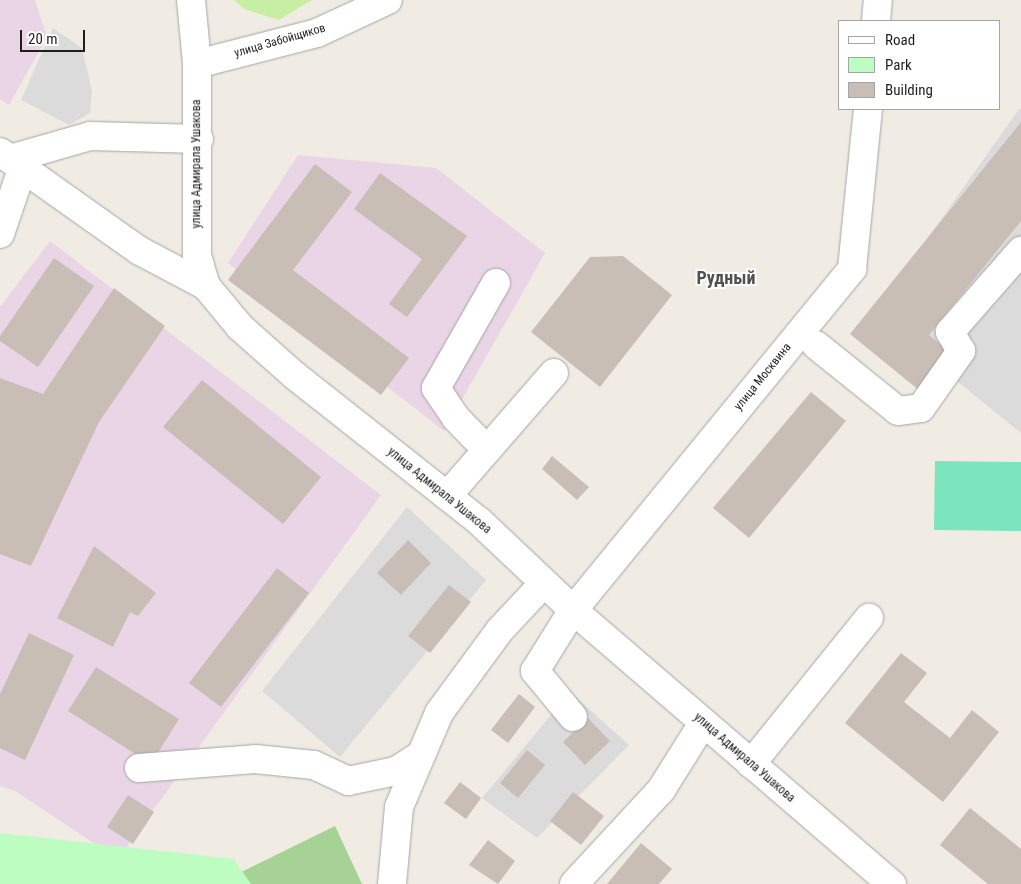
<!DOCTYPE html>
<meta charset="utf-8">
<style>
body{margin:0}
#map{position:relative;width:1021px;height:884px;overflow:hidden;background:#f0ece3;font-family:"Roboto Condensed",sans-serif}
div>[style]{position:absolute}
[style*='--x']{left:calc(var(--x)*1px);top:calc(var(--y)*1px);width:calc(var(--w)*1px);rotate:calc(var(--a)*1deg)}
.residential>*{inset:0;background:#dcdbdb}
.industrial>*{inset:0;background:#e9d5e5}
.grass>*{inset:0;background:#c8eea5}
.forest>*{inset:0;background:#a6d295}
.park>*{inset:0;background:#bdfdc2}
.pitch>*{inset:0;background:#7be5bd}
.building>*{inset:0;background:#c8beb6}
.roads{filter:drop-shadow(0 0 1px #a5a5a5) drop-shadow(0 0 1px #a5a5a5)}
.minor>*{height:28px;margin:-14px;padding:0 14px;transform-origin:14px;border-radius:14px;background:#fff}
span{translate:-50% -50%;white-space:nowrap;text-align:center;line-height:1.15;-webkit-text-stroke:4px #fff;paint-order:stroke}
.street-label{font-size:12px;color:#1e1e1e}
.district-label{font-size:18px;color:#515151;font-weight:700}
.legend{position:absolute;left:838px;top:20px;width:162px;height:90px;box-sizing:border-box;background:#fff;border:1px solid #a5a5a5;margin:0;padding:6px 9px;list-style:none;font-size:15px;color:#1e1e1e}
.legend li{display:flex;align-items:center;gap:10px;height:25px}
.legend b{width:25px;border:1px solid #a5a5a5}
.scale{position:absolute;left:20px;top:30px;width:65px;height:22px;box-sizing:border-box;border:2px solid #1e1e1e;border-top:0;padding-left:6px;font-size:15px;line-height:18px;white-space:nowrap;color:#1e1e1e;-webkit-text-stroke:4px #fff;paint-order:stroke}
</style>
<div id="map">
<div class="residential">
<div style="clip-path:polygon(53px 28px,82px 48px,92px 91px,90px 113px,69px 125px,21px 100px)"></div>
<div style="clip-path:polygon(1019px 109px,1021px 109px,1021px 433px,874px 314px)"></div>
<div style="clip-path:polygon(407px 507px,486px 580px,340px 757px,262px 691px)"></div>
<div style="clip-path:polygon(570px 692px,629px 745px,537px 838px,482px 798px)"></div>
</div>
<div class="industrial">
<div style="clip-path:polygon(0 0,35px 0,47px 37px,9px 105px,0 99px)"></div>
<div style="clip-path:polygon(298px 155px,436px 168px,545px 253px,444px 431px,228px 263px)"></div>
<div style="clip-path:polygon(50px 241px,381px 495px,118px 859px,15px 791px,0 786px,0 307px)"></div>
</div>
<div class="grass">
<div style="clip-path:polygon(234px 0,312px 0,279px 20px,244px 9px)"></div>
</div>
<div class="forest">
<div style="clip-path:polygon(335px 826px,362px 884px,217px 884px)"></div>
</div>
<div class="park">
<div style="clip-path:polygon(0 833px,234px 859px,251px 884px,0 884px)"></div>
</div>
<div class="pitch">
<div style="clip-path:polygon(935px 461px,1021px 462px,1021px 531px,934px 530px)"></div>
</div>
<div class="building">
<div style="clip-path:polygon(1021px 122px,1021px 221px,929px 335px,950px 353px,920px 391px,850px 334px)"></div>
<div style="clip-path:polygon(315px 164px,352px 192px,293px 270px,409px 358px,381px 395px,228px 280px)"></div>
<div style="clip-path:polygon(380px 173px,467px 236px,407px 317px,389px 304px,422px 259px,354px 209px)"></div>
<div style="clip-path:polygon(623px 256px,672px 295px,600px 387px,531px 332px,590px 257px)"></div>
<div style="clip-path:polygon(54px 258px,94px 286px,38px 367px,0 341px,0 336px)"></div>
<div style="clip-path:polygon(114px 288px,165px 326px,99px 422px,31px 566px,0 554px,0 378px,43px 394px)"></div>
<div style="clip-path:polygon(202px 380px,321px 477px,283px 524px,163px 427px)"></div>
<div style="clip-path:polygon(811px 392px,846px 421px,749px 538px,713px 508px)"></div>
<div style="clip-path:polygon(552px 456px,589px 487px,577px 500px,542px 469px)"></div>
<div style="clip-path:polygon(408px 540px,431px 563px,401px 595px,377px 573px)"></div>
<div style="clip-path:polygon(94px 546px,156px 593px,138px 616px,130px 612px,113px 647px,57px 618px)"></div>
<div style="clip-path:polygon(277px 568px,309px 593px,221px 707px,189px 683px)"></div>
<div style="clip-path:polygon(449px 585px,471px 602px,430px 653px,408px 636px)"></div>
<div style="clip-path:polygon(29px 633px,74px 655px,25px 760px,0 748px,0 694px)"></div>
<div style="clip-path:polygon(901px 653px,927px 673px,904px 702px,950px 738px,972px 710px,999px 732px,943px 802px,845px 723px)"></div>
<div style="clip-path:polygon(96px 667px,179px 719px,151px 764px,68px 711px)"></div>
<div style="clip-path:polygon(519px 694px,535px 707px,508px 743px,491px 730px)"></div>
<div style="clip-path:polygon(588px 718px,610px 741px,585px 765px,563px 742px)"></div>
<div style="clip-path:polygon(527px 750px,545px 765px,518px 798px,500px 783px)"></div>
<div style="clip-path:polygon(460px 782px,481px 798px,466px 819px,444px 803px)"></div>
<div style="clip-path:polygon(573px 792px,604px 816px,581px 845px,550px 821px)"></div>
<div style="clip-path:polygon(128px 795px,154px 812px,133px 844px,107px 827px)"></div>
<div style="clip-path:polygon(970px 808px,1021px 849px,1021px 884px,988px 884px,940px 845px)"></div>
<div style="clip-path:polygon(488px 840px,515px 861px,498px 884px,469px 865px)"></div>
<div style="clip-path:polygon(641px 843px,672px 869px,659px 884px,607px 884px)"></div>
</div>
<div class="roads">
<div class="minor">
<div style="--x:191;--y:0;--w:64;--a:84.6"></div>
<div style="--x:197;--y:64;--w:191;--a:90"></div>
<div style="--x:197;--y:255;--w:32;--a:74"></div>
<div style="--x:206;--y:286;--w:53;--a:50.3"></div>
<div style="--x:240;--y:327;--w:72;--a:41.6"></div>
<div style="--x:294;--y:375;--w:237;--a:38.3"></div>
<div style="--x:480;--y:522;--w:128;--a:43.4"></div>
<div style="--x:573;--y:610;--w:421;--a:40.7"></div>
<div style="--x:876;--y:21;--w:21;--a:-85"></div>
<div style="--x:197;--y:64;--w:124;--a:-14.5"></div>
<div style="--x:317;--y:33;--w:78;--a:-24.9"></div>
<div style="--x:0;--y:152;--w:171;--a:35.3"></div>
<div style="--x:140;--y:251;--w:75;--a:27.9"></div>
<div style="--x:10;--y:159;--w:83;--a:-16"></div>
<div style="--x:90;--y:136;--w:109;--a:1.6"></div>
<div style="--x:0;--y:234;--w:69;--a:-71.3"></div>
<div style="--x:816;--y:345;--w:105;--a:38.8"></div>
<div style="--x:898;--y:411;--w:23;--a:-7"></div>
<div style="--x:921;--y:408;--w:70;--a:-54.9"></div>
<div style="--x:961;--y:351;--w:22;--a:-120"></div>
<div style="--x:950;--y:332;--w:108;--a:-48.8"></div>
<div style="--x:487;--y:450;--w:45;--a:-134.1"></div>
<div style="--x:456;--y:418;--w:36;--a:-124"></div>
<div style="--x:436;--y:388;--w:121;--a:-60.3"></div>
<div style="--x:447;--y:496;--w:163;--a:-49"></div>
<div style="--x:573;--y:717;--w:60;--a:-129.6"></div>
<div style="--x:535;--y:671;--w:72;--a:-58.1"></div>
<div style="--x:573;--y:610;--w:441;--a:-50.7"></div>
<div style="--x:852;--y:269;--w:161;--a:-84.3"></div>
<div style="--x:751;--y:764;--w:188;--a:-51.1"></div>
<div style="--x:139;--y:768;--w:116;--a:-4.4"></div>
<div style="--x:255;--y:759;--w:59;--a:5.8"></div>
<div style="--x:314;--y:765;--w:38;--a:25"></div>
<div style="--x:348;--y:781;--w:49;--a:-11.8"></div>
<div style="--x:396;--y:771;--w:30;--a:-33"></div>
<div style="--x:392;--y:884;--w:77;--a:-84.8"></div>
<div style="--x:399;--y:807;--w:102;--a:-66.9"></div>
<div style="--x:439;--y:713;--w:103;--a:-53.7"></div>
<div style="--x:500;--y:630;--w:64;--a:-46.9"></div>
<div style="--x:574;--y:884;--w:128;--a:-47.2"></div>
<div style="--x:661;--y:790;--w:79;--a:-57.9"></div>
</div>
</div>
<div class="street-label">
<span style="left:280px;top:41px;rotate:-16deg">улица Забойщиков</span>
<span style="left:197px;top:164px;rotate:-90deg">улица Адмирала Ушакова</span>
<span style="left:763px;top:377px;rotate:-51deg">улица Москвина</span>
<span style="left:439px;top:491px;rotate:39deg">улица Адмирала Ушакова</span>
<span style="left:744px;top:758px;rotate:41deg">улица Адмирала Ушакова</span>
</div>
<div class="district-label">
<span style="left:726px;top:278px">Рудный</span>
</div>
<ul class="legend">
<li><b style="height:6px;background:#fff"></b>Road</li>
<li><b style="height:14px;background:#bdfdc2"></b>Park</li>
<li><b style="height:14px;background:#c8beb6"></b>Building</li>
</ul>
<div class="scale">20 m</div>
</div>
